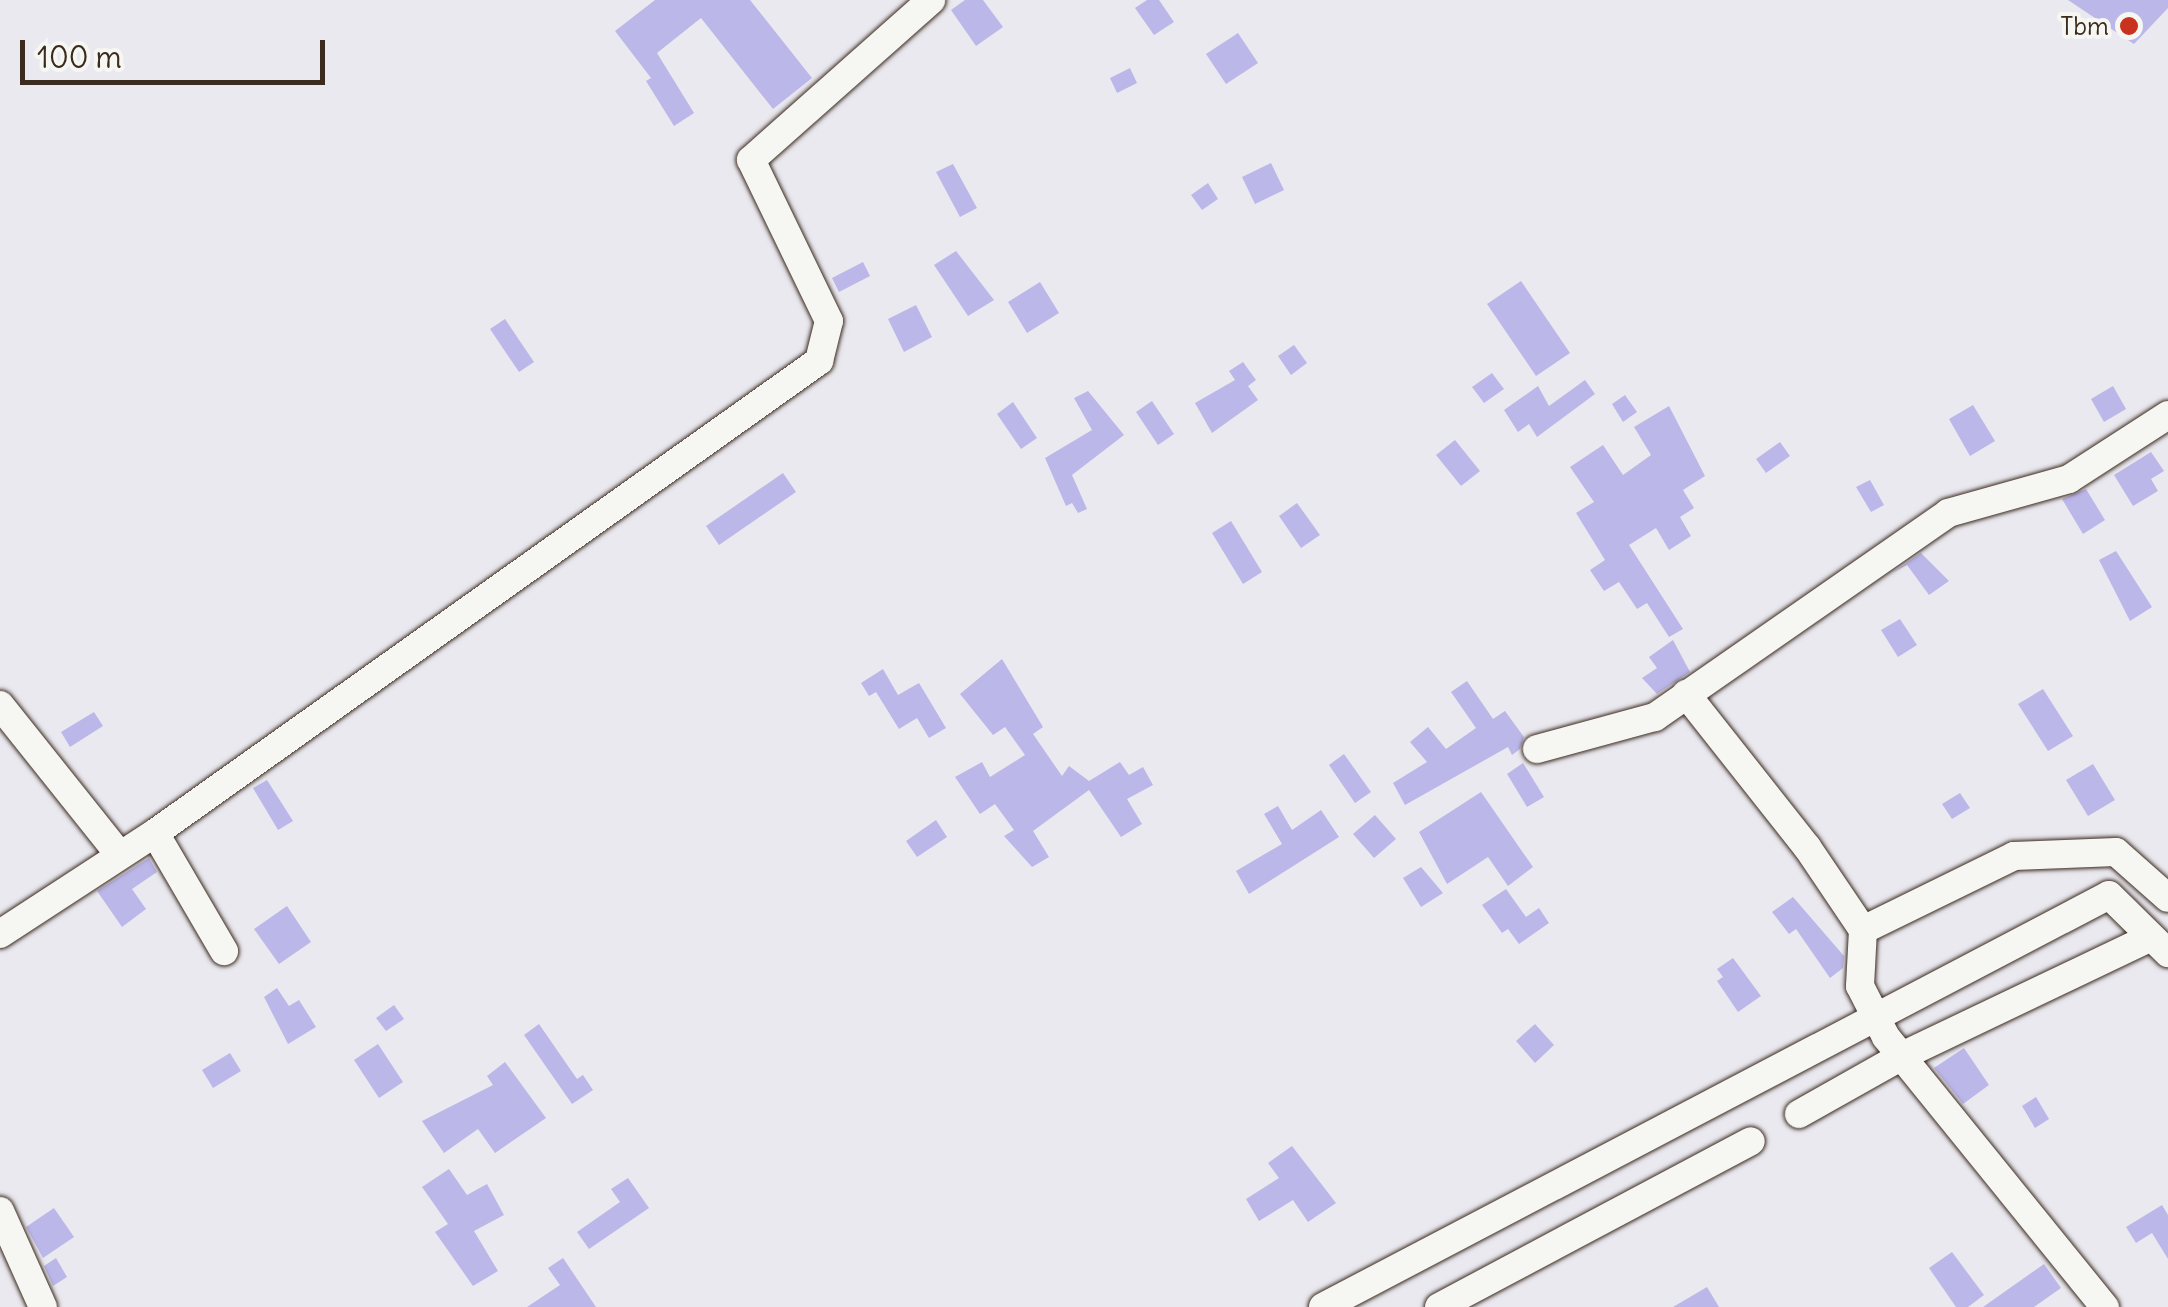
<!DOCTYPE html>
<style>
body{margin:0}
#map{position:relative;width:2168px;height:1307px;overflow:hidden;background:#eae9f0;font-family:Delius,sans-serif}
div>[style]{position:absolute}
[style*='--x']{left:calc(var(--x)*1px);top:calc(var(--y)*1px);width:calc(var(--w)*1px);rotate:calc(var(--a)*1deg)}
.building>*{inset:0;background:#bbb7e9}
.roads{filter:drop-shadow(0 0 2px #3b2a1e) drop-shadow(0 0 2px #3b2a1e)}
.minor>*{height:28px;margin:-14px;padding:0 14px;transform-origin:14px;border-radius:14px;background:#f6f6f2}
.dots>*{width:28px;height:28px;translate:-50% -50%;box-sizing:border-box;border:5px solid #f6f6f2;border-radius:50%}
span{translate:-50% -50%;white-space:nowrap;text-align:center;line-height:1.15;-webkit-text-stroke:8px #f6f6f2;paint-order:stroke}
.poi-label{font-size:25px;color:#3b2a1e}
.right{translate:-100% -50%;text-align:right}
.scale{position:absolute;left:20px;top:40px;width:305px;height:45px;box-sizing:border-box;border:5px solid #3b2a1e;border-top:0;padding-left:12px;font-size:30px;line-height:35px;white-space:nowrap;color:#3b2a1e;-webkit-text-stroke:8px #f6f6f2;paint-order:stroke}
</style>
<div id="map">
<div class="building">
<div style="clip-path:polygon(655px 0,750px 0,812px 78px,773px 109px,701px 18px,657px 53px,694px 113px,674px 126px,646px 81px,651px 78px,615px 31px)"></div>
<div style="clip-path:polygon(965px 0,983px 0,1003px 27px,976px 46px,951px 10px)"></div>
<div style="clip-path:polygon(1147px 0,1159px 0,1174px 22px,1154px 35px,1135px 8px)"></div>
<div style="clip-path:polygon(2068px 0,2168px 0,2168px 8px,2134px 44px)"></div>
<div style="clip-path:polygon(1238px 33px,1258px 63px,1226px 84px,1206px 54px)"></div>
<div style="clip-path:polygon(1130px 68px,1137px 83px,1117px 93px,1110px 78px)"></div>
<div style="clip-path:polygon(1271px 163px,1284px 190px,1255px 204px,1242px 177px)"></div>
<div style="clip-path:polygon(953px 164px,977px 208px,960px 217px,936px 172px)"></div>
<div style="clip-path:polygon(1208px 183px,1218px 199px,1202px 210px,1191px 195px)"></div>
<div style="clip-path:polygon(956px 251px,994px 300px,968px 316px,934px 265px)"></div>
<div style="clip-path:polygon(863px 262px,870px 276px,839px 292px,832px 278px)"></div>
<div style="clip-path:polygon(1521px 281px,1570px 353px,1536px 376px,1487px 304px)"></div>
<div style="clip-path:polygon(1040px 282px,1059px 313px,1027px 333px,1008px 302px)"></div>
<div style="clip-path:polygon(916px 305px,932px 337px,904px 352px,888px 319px)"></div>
<div style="clip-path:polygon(505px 319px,534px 362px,519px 372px,490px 329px)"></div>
<div style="clip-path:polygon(1294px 345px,1307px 363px,1291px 375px,1278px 356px)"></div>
<div style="clip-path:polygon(1243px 362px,1256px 380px,1248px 386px,1258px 400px,1212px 433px,1195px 403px,1235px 380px,1229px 371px)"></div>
<div style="clip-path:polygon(1492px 373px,1504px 389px,1484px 403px,1472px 387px)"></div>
<div style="clip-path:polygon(1585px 380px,1595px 394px,1537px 437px,1529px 424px,1518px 432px,1504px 410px,1538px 386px,1549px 406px)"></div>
<div style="clip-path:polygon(2113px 386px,2126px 409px,2104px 422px,2091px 399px)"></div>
<div style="clip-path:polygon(1088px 391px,1124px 435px,1072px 475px,1087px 509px,1078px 513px,1072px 503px,1066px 506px,1045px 458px,1092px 430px,1074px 398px)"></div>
<div style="clip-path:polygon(1625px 395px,1637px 412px,1623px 422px,1612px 404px)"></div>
<div style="clip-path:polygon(1152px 401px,1174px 434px,1158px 445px,1136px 412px)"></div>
<div style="clip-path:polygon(1013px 402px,1037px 438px,1021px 449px,997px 414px)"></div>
<div style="clip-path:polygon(1973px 405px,1995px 441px,1970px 456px,1949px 419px)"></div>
<div style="clip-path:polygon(1669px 406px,1705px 476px,1683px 490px,1694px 508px,1680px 517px,1691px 536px,1669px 550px,1656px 528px,1629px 545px,1683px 629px,1669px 637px,1647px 603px,1637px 609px,1619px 582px,1604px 591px,1590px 570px,1605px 560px,1576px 513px,1594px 502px,1570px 467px,1603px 445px,1623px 475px,1651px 455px,1634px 427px)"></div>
<div style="clip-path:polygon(1455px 440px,1480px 471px,1461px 486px,1436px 455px)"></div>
<div style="clip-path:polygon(1780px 442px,1790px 456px,1766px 473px,1756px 459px)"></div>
<div style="clip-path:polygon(2151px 452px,2164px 471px,2151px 479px,2158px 491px,2133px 506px,2114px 475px)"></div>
<div style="clip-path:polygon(783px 473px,796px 492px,719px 545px,706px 526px)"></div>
<div style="clip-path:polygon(1870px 480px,1884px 505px,1871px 512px,1856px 487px)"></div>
<div style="clip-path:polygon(2086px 489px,2105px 520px,2083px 534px,2062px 499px)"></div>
<div style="clip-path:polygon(1297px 503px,1320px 535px,1301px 548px,1279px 516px)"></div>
<div style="clip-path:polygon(1231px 521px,1262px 572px,1243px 584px,1212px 533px)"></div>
<div style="clip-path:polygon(2116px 551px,2152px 607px,2130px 621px,2099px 560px)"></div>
<div style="clip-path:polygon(1921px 553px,1949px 581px,1929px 595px,1907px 565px,1892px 573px)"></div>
<div style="clip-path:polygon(1900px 619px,1917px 645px,1898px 657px,1881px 630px)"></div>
<div style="clip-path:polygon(1673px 640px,1690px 672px,1657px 694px,1642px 678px,1657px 668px,1649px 657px)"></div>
<div style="clip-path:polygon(1002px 659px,1043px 727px,1033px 734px,1062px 776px,1069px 766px,1089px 781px,1120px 762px,1129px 775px,1143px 767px,1153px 785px,1127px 799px,1142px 824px,1121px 837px,1089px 790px,1033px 831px,1049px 857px,1032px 867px,1004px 836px,1014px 830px,995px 804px,980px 814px,955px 777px,982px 762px,990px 777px,1025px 755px,1005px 727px,993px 735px,960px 694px)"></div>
<div style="clip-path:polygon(883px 669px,898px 695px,919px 683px,946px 728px,929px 738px,917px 718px,899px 729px,876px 692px,869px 696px,861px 683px)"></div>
<div style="clip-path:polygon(1467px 681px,1493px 719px,1505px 711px,1524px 737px,1520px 749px,1512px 755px,1508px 747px,1405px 805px,1393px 783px,1427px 762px,1410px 742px,1428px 727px,1446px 749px,1476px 728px,1451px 692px)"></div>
<div style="clip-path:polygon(2043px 689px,2073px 736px,2048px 751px,2018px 704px)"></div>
<div style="clip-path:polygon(94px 712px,103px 726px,70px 747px,61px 732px)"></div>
<div style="clip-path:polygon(1344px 754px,1371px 792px,1355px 803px,1329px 765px)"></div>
<div style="clip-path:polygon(1523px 763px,1544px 797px,1527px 807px,1507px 774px)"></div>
<div style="clip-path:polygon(2093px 764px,2115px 800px,2088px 816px,2066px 780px)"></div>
<div style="clip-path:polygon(267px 780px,293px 821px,278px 830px,253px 788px)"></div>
<div style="clip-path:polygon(1481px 792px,1533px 867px,1508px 886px,1488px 857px,1447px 884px,1419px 832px)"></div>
<div style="clip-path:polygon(1960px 793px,1970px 808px,1952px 819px,1942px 804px)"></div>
<div style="clip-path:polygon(1278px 806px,1292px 830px,1321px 810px,1339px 837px,1249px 894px,1236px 871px,1282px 844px,1264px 814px)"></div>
<div style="clip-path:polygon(1375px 815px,1396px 839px,1374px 858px,1353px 834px)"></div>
<div style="clip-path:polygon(936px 820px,947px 837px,917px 857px,906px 841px)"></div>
<div style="clip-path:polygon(149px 858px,157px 872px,132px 889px,146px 909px,122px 927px,97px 891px)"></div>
<div style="clip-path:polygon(1421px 867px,1443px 893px,1421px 907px,1403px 878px)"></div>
<div style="clip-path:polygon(1506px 889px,1526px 917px,1539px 908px,1549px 923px,1519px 944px,1508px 929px,1502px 933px,1482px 905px)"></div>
<div style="clip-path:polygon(1793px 897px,1844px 956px,1843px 968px,1830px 978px,1796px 929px,1789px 934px,1772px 912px)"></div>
<div style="clip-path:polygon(287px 906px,311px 942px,279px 964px,254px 929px)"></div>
<div style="clip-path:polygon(1733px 958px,1761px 996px,1738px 1012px,1717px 981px,1723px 977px,1717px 969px)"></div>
<div style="clip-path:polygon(277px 988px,289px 1006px,299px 1000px,316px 1027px,288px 1044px,264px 997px)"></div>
<div style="clip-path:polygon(394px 1005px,404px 1019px,386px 1031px,376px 1018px)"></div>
<div style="clip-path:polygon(539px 1024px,577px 1079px,583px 1075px,593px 1090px,572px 1104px,524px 1035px)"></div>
<div style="clip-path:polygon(1535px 1024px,1554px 1045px,1535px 1063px,1516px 1041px)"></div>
<div style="clip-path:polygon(378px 1044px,403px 1082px,379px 1098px,354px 1060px)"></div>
<div style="clip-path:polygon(1964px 1048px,1989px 1085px,1963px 1104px,1934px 1068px)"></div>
<div style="clip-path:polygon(230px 1053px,241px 1071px,213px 1088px,202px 1070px)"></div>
<div style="clip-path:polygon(505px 1062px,546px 1118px,495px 1153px,478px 1129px,444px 1153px,422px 1121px,493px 1085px,487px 1076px)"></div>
<div style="clip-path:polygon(2036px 1097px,2049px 1119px,2035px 1128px,2022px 1106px)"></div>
<div style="clip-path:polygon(1292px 1146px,1336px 1203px,1308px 1222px,1293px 1200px,1259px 1221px,1246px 1199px,1279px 1178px,1268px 1163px)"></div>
<div style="clip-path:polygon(449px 1169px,467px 1195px,487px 1184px,504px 1215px,474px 1231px,498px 1271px,473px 1286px,435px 1232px,448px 1224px,422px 1187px)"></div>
<div style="clip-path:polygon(628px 1178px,649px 1208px,589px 1249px,577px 1232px,620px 1202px,611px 1189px)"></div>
<div style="clip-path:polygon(2162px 1205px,2168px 1215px,2168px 1259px,2152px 1233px,2136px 1243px,2126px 1227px)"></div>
<div style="clip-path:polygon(54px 1208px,74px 1237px,43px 1258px,26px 1227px)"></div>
<div style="clip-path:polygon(1952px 1252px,1984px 1295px,1968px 1307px,1956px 1307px,1929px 1268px)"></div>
<div style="clip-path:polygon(56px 1258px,67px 1277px,53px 1286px,44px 1266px)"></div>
<div style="clip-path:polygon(563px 1258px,596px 1307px,527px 1307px,560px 1285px,548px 1268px)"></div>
<div style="clip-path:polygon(2044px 1264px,2061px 1288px,2034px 1307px,1983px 1307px)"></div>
<div style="clip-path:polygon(1707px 1287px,1719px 1307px,1673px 1307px)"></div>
</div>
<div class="roads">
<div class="minor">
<div style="--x:1686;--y:694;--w:195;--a:51.7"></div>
<div style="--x:1807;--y:847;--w:100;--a:56"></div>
<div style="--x:1863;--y:930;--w:56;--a:93.1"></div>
<div style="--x:1860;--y:986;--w:57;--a:63"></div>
<div style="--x:1886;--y:1037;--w:348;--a:51"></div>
<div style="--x:0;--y:705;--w:189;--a:51.4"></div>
<div style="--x:1537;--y:749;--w:122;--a:-15.2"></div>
<div style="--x:1655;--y:717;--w:357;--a:-34.8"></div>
<div style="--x:1948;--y:513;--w:126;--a:-15.7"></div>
<div style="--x:2069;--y:479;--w:118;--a:-32.9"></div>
<div style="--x:155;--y:833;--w:137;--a:59.7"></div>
<div style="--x:1863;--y:930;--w:168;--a:-26.1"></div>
<div style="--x:2014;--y:856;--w:102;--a:-2.2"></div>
<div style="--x:2116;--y:852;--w:69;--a:41.5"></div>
<div style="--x:0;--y:934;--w:185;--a:-33.1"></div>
<div style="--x:155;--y:833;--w:815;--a:-35.41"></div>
<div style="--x:819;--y:361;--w:41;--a:-76"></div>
<div style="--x:829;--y:321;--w:179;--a:-115.8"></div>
<div style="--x:751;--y:160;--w:241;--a:-41.6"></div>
<div style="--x:1799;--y:1114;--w:118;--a:-29.4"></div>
<div style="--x:1902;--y:1056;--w:276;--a:-25.5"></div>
<div style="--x:0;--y:1211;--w:105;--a:65.9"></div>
<div style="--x:1323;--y:1307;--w:887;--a:-27.66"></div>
<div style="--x:2109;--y:895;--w:83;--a:44.5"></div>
<div style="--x:1439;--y:1307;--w:353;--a:-28"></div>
</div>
</div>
<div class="dots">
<div style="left:2129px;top:26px;background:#c8321e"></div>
</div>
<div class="poi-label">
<span class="right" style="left:2109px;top:26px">Tbm</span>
</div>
<div class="scale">100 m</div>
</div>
